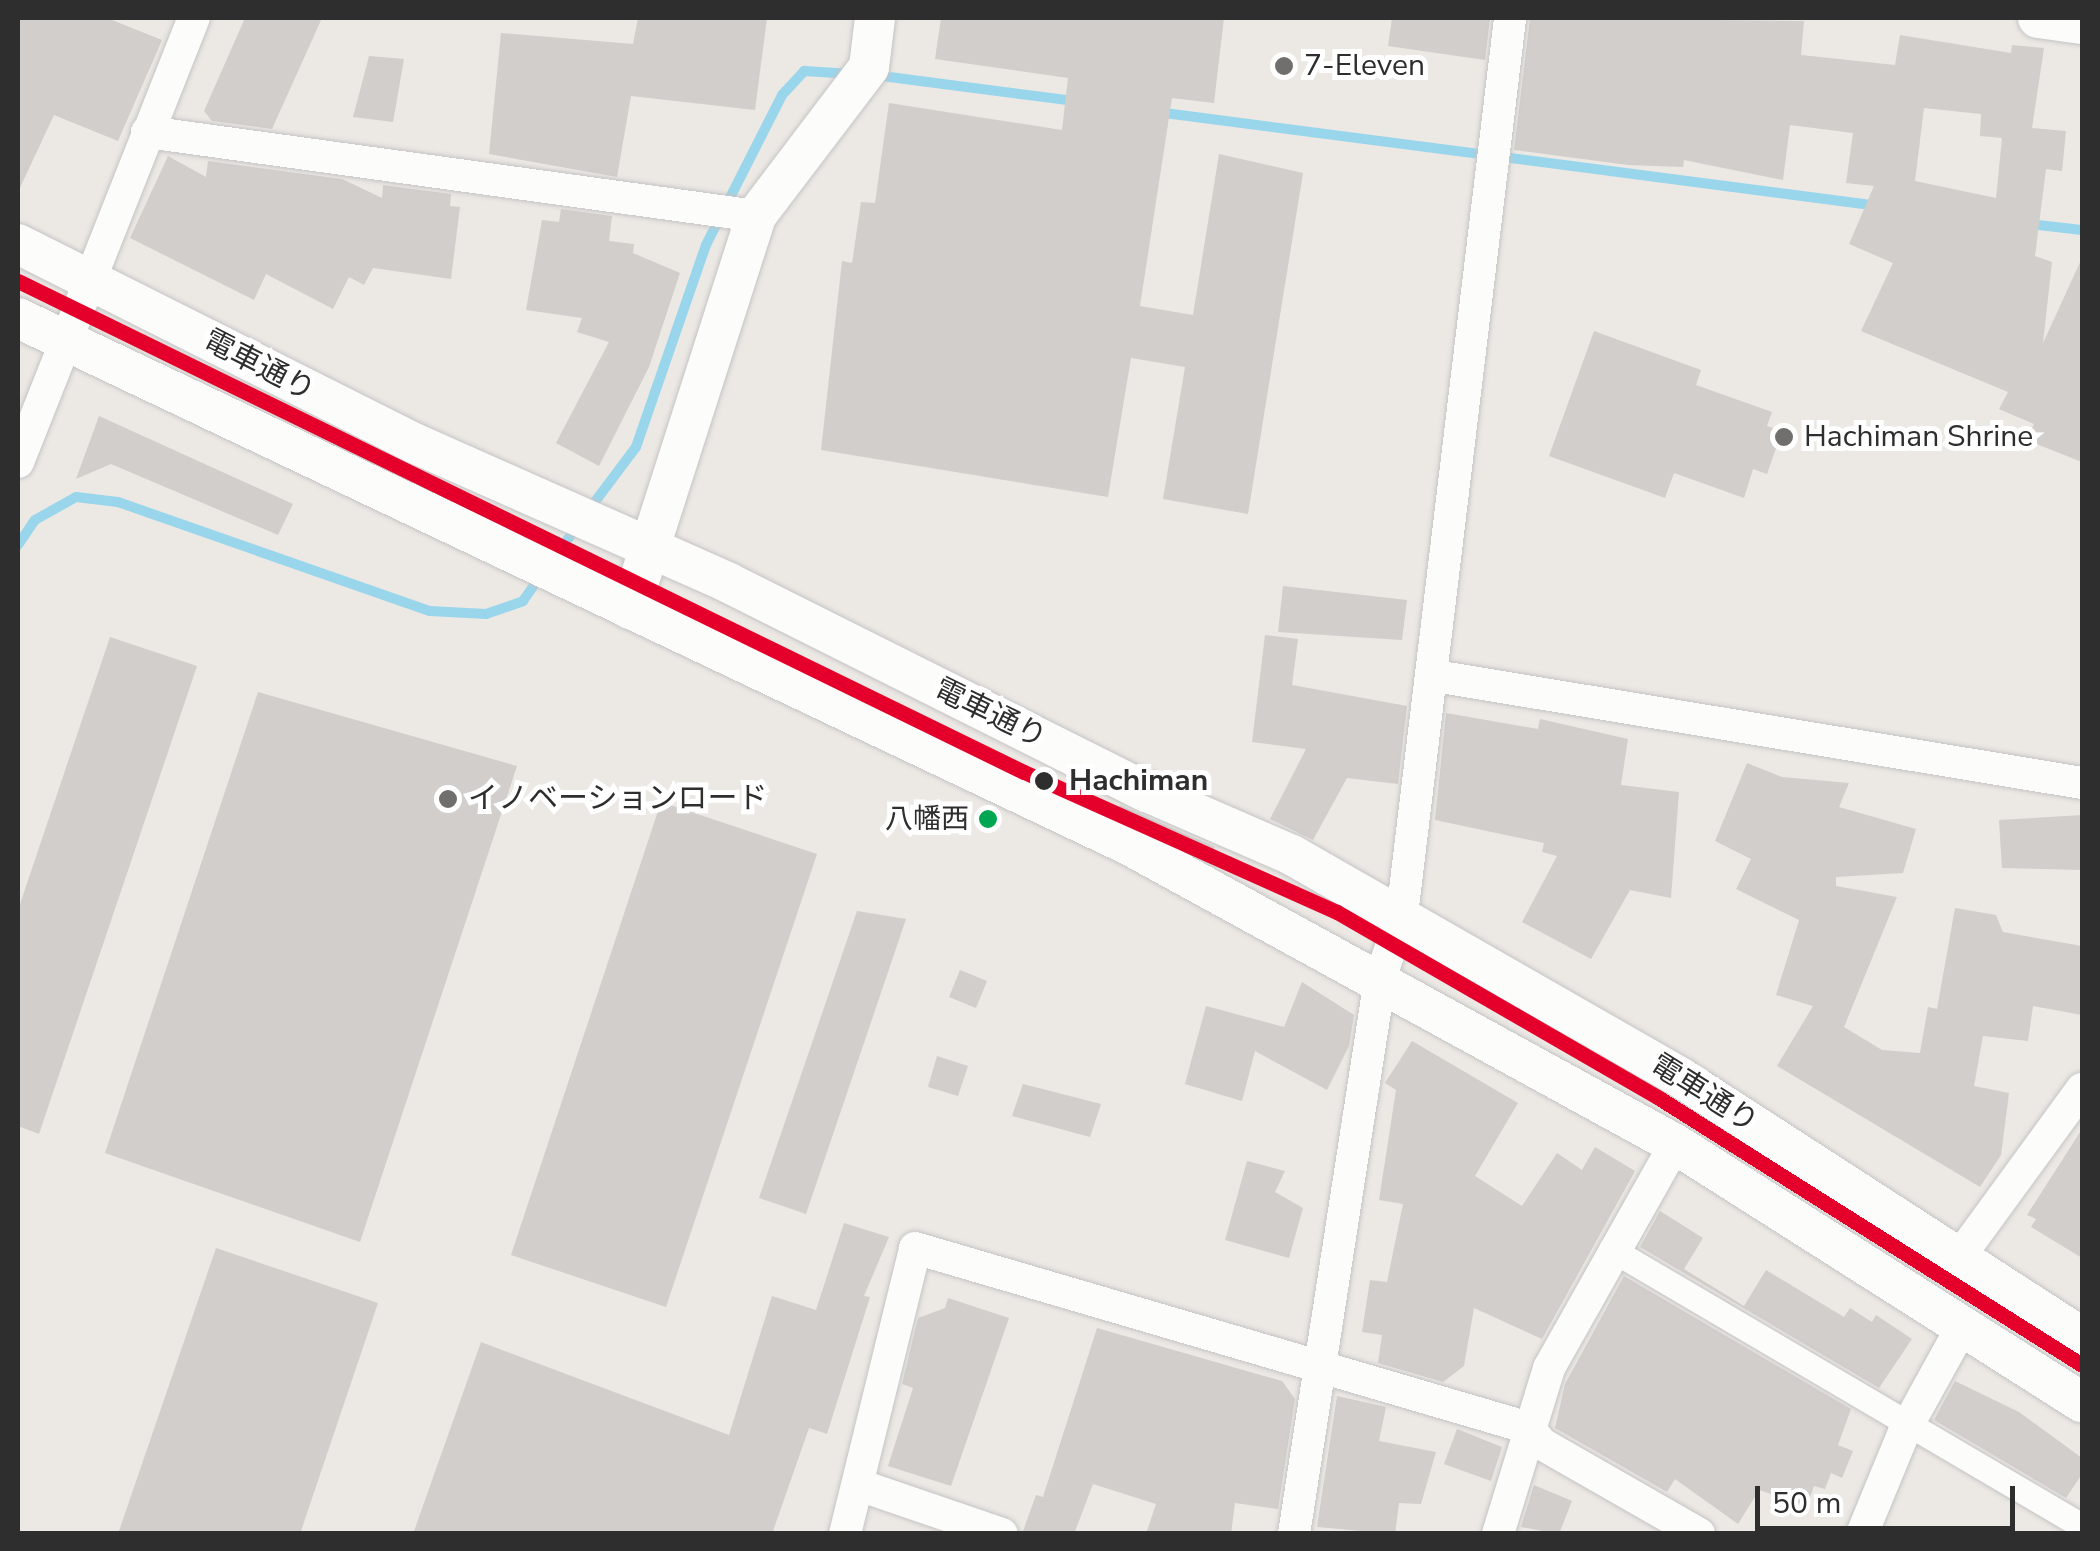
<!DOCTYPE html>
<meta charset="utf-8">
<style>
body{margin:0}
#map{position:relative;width:2100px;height:1551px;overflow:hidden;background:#ece8e4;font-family:"Nunito Sans","Noto Sans JP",sans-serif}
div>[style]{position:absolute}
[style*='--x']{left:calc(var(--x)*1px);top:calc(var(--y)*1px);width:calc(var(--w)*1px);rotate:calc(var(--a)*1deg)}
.stream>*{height:10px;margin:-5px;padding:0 5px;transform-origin:5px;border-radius:5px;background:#99d6ec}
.building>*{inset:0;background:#d1cecb}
.roads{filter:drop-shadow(0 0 2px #c5c4c5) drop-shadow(0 0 2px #c5c4c5)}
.pedestrian>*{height:25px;margin:-12.5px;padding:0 12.5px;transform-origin:12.5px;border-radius:12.5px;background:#fcfcfb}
.minor>*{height:32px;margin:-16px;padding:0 16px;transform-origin:16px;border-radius:16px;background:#fcfcfb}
.tertiary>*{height:40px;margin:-20px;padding:0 20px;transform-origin:20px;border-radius:20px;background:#fcfcfb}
.rail-1>*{height:15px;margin:-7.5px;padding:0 7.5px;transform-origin:7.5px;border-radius:7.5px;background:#e4002b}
.dots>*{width:28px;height:28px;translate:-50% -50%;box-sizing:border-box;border:5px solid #fff;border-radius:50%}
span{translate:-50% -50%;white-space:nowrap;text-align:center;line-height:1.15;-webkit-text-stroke:10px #fff;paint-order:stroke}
.bus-label{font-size:28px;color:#2e2e2e}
.right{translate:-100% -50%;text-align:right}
.poi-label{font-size:30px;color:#2e2e2e}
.left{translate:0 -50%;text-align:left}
.street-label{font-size:30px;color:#2e2e2e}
.stop-label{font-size:30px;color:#2e2e2e;font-weight:700}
.frame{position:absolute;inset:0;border:20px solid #2e2e2e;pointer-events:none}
.scale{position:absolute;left:1755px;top:1486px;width:260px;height:45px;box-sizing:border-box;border:5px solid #2e2e2e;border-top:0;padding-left:12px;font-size:30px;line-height:35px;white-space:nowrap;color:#2e2e2e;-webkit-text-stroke:8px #fff;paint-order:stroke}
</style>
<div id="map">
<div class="stream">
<div style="--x:874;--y:75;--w:203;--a:7.4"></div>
<div style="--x:1157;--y:112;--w:728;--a:7.42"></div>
<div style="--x:2029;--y:224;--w:53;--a:6.5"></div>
<div style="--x:588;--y:511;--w:80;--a:-53.1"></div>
<div style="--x:636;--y:447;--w:214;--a:-70.9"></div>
<div style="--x:706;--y:245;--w:168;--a:-63.1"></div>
<div style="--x:782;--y:95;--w:33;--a:-47"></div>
<div style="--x:804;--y:71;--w:48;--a:3.6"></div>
<div style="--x:18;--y:545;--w:30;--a:-56"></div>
<div style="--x:35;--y:520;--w:47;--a:-29.3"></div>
<div style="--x:76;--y:497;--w:42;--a:6.8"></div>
<div style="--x:118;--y:502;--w:330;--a:19.3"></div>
<div style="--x:430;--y:611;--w:56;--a:3.1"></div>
<div style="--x:486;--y:614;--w:39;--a:-19"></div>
<div style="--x:523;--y:601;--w:29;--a:-55"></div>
<div style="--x:553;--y:560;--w:43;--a:-54.5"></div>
</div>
<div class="building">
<div style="clip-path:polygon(18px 18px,107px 18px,162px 40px,118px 141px,54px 115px,18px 192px)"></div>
<div style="clip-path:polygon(245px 18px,322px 18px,272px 129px,212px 121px,204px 111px)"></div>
<div style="clip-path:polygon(638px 18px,767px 18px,755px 110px,631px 96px,617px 177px,489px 154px,501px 33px,633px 44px)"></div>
<div style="clip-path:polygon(941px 18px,1224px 18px,1214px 103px,1172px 98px,1140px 306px,1193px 315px,1219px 154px,1303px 173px,1248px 514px,1163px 499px,1185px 367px,1131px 358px,1108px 497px,821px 450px,842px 261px,852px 263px,861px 202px,875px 203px,889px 103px,1062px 130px,1068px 78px,935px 59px)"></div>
<div style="clip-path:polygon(1392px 18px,1490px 18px,1485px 60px,1388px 46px)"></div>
<div style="clip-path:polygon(evenodd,1530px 18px,1804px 21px,1801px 55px,1895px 65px,1900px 35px,2011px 53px,2012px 45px,2044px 48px,2032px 128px,2066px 131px,2062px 171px,2046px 169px,2035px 256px,2052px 262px,2043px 343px,2082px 258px,2082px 462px,2026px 440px,2034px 424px,1999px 409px,2008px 392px,1861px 331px,1893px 263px,1849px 244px,1874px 186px,1846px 183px,1853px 133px,1790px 125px,1783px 180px,1684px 160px,1683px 167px,1628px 165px,1514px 150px,1530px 18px,1924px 108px,1981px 114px,1980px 136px,2002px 138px,1996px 198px,1915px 181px,1924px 108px)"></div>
<div style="clip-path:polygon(369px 56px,404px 59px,393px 122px,353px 117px)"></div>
<div style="clip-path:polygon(168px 156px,206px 177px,208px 161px,342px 179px,382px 198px,383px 185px,451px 194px,450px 206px,460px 207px,451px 279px,373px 268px,364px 285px,349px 277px,333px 309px,266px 274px,254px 300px,130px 238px)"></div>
<div style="clip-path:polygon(561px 209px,612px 216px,609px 241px,634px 244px,633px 253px,680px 273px,649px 367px,599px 466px,556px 443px,609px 342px,577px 332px,582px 318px,526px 310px,542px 220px,559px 222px)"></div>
<div style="clip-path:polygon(1594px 331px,1701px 370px,1696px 385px,1772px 412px,1767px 426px,1782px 431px,1767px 474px,1753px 469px,1744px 498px,1674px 473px,1665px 498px,1549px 456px)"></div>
<div style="clip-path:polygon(99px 416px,293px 504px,278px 535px,111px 464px,76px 479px)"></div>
<div style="clip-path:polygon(1283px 586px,1407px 600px,1402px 640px,1278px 632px)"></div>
<div style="clip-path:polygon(1265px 635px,1298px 639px,1292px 685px,1407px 706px,1398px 784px,1347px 778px,1313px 840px,1270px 819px,1306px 749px,1252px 742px)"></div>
<div style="clip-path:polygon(110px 637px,197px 666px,39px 1134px,18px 1126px,18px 910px)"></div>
<div style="clip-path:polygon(258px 692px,517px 766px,360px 1242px,105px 1153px)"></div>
<div style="clip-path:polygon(1446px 713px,1538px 729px,1540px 719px,1628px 739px,1621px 785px,1679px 792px,1671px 898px,1630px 890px,1591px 959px,1522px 922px,1557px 856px,1542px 852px,1544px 843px,1435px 820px)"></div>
<div style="clip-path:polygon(1747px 763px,1782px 777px,1849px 783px,1839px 807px,1916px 829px,1903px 873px,1836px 877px,1836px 886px,1897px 897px,1844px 1027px,1882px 1050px,1920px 1053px,1928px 1007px,1937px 1009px,1955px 908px,1996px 915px,2003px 932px,2082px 946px,2082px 1015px,2033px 1006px,2028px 1041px,1983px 1036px,1974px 1086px,2009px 1093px,2001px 1155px,1980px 1187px,1777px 1066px,1813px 1006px,1776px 995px,1799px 920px,1736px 889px,1751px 859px,1715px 841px)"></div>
<div style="clip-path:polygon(661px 802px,817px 854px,666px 1307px,511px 1255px)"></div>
<div style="clip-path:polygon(1120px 805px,1215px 847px,1208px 861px,1117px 813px)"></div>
<div style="clip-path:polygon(2082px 815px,2082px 870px,2002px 868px,1999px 820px)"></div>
<div style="clip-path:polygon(857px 911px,906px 919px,806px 1214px,759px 1198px)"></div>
<div style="clip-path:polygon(960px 970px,987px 981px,976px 1008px,949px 997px)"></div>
<div style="clip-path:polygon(1302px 982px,1354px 1015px,1349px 1046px,1327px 1090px,1255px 1051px,1242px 1101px,1185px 1084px,1206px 1006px,1284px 1027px)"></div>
<div style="clip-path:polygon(1412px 1041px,1518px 1103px,1475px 1176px,1522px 1206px,1557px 1153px,1582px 1170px,1595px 1147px,1635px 1171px,1542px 1339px,1474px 1308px,1464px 1366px,1443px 1382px,1378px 1363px,1382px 1335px,1362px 1332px,1370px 1280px,1387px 1282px,1403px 1204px,1379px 1200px,1396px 1090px,1385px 1083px)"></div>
<div style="clip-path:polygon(937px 1056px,968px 1066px,958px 1096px,928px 1087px)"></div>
<div style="clip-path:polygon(1023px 1084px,1101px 1104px,1090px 1137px,1012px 1116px)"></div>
<div style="clip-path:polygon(2082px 1129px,2082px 1258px,2031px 1227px,2036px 1219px,2027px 1215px)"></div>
<div style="clip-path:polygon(1247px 1161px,1285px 1171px,1275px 1192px,1303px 1208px,1289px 1258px,1225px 1240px)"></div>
<div style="clip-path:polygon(1660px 1211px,1703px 1238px,1684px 1269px,1744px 1306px,1766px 1270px,1844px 1317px,1850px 1308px,1872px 1322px,1876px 1315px,1912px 1339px,1879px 1388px,1640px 1247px)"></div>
<div style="clip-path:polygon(844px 1223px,889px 1237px,864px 1296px,870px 1297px,827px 1434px,809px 1428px,772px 1534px,413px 1534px,481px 1342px,729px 1435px,772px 1296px,816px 1310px)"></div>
<div style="clip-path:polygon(216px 1248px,378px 1303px,300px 1534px,118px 1534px)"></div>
<div style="clip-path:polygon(1624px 1276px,1851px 1409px,1838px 1445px,1853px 1451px,1842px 1478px,1831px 1473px,1825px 1489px,1814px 1486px,1807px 1506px,1759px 1490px,1738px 1524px,1675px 1479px,1667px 1492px,1555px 1428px,1565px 1384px)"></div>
<div style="clip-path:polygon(948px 1298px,1009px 1318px,951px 1486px,888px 1466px,913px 1388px,902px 1384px,918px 1318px,945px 1308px)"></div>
<div style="clip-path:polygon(1097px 1328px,1282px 1381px,1295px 1399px,1278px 1509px,1235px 1503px,1231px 1534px,1146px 1534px,1156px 1504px,1093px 1484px,1074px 1534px,1022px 1534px,1036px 1495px,1043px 1497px)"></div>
<div style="clip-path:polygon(1955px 1381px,2019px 1412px,2082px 1458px,2082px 1474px,2066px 1498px,1934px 1420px)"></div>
<div style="clip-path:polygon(1337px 1396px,1386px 1407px,1379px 1441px,1436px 1452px,1421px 1504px,1399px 1503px,1395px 1534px,1317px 1527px)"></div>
<div style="clip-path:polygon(1457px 1429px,1502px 1447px,1491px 1481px,1444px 1464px)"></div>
<div style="clip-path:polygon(1534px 1485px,1572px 1501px,1559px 1534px,1521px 1527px)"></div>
</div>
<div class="roads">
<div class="pedestrian">
<div style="--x:1611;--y:1249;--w:546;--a:30.46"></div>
</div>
<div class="minor">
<div style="--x:147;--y:132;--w:615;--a:7.85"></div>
<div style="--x:18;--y:462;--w:478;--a:-68.4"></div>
<div style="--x:1435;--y:676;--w:656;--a:9.39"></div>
<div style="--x:1960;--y:1256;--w:207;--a:-53.9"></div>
<div style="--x:859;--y:1485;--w:151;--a:18.9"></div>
<div style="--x:845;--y:1534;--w:294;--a:-76.2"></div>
<div style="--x:915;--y:1248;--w:640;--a:16.34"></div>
<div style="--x:1529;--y:1428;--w:21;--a:51"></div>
<div style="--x:1542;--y:1444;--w:181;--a:29.8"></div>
<div style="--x:1294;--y:1534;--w:562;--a:-81.19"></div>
<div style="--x:1380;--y:979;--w:68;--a:-71"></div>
<div style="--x:1402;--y:915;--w:903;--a:-83.13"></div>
<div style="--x:1498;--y:1534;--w:174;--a:-72.9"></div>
<div style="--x:1549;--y:1368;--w:257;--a:-60.6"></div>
<div style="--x:1862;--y:1534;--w:110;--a:-67.6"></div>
<div style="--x:1904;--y:1432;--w:122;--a:-61.1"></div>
</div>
<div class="tertiary">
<div style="--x:2038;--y:18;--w:44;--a:7.8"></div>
<div style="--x:18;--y:244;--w:445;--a:26.7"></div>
<div style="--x:416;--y:444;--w:342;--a:23.9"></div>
<div style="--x:729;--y:583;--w:467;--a:26.6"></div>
<div style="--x:1147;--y:792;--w:158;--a:23.5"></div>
<div style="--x:1292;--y:855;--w:448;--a:29.8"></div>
<div style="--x:1681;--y:1078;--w:477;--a:32.9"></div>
<div style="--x:18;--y:318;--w:1230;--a:25.38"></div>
<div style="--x:1129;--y:845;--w:623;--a:28.71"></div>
<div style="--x:1675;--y:1144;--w:482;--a:32.4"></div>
<div style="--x:630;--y:609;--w:413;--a:-72.2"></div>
<div style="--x:756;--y:216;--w:187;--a:-52.8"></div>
<div style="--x:869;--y:67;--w:49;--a:-83"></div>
</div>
</div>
<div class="rail-1">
<div style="--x:18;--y:281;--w:1119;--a:26.02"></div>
<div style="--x:1024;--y:772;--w:343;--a:24.1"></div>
<div style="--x:1337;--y:912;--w:372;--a:30"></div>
<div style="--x:1659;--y:1098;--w:500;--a:32.26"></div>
</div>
<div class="dots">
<div style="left:1284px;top:66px;background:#706f6e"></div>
<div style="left:1784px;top:437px;background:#706f6e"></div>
<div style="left:1044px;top:781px;background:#2e2e2e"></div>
<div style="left:448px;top:799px;background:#706f6e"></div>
<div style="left:988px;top:819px;background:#00a651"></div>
</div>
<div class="bus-label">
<span class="right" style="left:969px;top:819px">八幡西</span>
</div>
<div class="poi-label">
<span class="left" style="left:1304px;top:66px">7-Eleven</span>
<span class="left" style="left:1804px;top:437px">Hachiman Shrine</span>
<span class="left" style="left:468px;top:799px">イノベーションロード</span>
</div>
<div class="street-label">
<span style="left:259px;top:366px;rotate:27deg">電車通り</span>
<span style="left:990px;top:714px;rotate:26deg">電車通り</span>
<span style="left:1704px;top:1094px;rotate:32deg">電車通り</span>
</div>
<div class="stop-label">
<span class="left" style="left:1069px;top:781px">Hachiman</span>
</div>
<div class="frame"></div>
<div class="scale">50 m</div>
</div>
